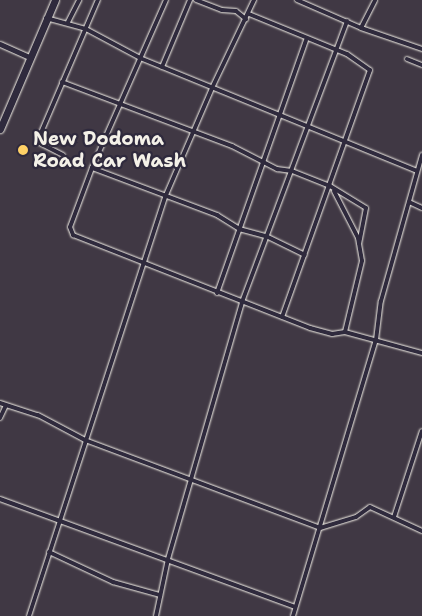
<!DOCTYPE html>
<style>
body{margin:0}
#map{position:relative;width:422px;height:616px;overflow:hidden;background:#403844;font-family:"Shantell Sans",sans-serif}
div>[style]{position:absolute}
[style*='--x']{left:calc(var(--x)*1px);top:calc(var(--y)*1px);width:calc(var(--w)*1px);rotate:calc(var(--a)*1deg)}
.roads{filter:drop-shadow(0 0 1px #f4f1e8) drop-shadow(0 0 1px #f4f1e8)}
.street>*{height:4px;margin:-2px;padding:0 2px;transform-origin:2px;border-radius:2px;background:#2f2a3d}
.secondary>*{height:5px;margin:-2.5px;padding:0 2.5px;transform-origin:2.5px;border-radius:2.5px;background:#2f2a3d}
.highway>*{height:7px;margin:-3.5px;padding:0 3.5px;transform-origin:3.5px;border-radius:3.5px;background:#2f2a3d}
.dots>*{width:14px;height:14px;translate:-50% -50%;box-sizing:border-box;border:2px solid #2f2a3d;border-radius:50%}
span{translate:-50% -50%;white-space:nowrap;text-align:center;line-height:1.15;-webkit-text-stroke:4.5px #2f2a3d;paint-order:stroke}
.poi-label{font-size:19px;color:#f4f1e8;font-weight:700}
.left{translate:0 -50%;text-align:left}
</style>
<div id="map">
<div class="roads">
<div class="street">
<div style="--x:166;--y:0;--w:184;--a:113.8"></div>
<div style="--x:92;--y:168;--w:63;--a:110.4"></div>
<div style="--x:70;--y:227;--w:9;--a:69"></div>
<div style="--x:73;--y:235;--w:255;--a:21.4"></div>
<div style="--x:310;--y:328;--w:23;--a:15"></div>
<div style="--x:332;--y:334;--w:13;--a:-9"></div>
<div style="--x:345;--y:332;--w:80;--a:15.3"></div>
<div style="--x:196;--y:0;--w:28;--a:21"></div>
<div style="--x:222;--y:10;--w:14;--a:4"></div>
<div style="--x:236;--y:11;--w:13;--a:39"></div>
<div style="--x:297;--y:0;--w:70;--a:23.6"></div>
<div style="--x:361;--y:28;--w:65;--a:19"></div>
<div style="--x:249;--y:14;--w:106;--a:22.2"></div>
<div style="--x:347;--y:54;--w:28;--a:35"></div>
<div style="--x:370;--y:70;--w:262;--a:109.6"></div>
<div style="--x:46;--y:18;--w:41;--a:15.4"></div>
<div style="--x:86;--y:29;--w:61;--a:28.2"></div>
<div style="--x:140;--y:58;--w:299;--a:22.2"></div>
<div style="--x:68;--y:22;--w:25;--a:-63"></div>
<div style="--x:361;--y:28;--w:31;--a:-63"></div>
<div style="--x:407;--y:59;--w:16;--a:22"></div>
<div style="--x:162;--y:67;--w:73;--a:-67.3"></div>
<div style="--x:62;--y:82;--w:182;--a:20.6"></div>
<div style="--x:232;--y:146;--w:51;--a:27.1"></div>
<div style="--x:277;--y:169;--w:15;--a:8"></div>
<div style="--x:292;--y:171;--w:41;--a:21.5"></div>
<div style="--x:330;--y:186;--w:42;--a:31.4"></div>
<div style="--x:366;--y:208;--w:36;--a:101"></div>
<div style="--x:63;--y:155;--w:29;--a:-153"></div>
<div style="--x:37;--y:142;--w:155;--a:-66.8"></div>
<div style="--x:92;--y:168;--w:134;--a:20.6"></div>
<div style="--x:217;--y:215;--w:26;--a:32"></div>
<div style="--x:239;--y:229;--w:28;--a:15"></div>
<div style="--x:266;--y:236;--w:43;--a:26"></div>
<div style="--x:334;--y:191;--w:53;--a:62.9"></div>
<div style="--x:358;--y:238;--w:23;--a:80"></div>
<div style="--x:362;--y:261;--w:73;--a:103.5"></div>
<div style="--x:409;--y:202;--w:14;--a:25"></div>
<div style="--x:217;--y:293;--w:268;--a:-70.6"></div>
<div style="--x:0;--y:403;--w:40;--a:18"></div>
<div style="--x:38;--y:415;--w:53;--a:28"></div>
<div style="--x:85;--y:440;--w:251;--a:20.5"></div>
<div style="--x:320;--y:528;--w:38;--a:-17"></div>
<div style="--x:356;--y:517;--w:17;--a:-36"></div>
<div style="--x:370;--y:507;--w:57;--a:24.8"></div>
<div style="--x:0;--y:418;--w:14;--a:-65"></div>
<div style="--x:0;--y:499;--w:314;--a:20.1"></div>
<div style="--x:394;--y:517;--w:90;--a:-72"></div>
<div style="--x:49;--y:552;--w:71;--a:25.1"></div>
<div style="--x:113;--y:582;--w:49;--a:15.5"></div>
<div style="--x:29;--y:616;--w:443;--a:-72"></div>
<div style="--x:166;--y:195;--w:116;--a:-66.7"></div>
<div style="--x:212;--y:88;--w:98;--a:-64.5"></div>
<div style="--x:156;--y:616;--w:58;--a:-78.1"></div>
<div style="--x:168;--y:559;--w:267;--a:-73.9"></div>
<div style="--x:242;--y:302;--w:300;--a:-69.5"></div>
<div style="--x:293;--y:616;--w:288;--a:-73.3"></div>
<div style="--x:376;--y:340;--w:39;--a:-83"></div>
<div style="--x:381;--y:301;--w:152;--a:-74.3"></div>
</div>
<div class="secondary">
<div style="--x:0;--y:44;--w:32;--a:24"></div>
</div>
<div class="highway">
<div style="--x:0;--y:129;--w:140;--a:-66.9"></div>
</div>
</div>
<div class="dots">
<div style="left:23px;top:150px;background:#ffd166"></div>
</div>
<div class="poi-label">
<span class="left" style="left:33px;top:150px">New Dodoma<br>Road Car Wash</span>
</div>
</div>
